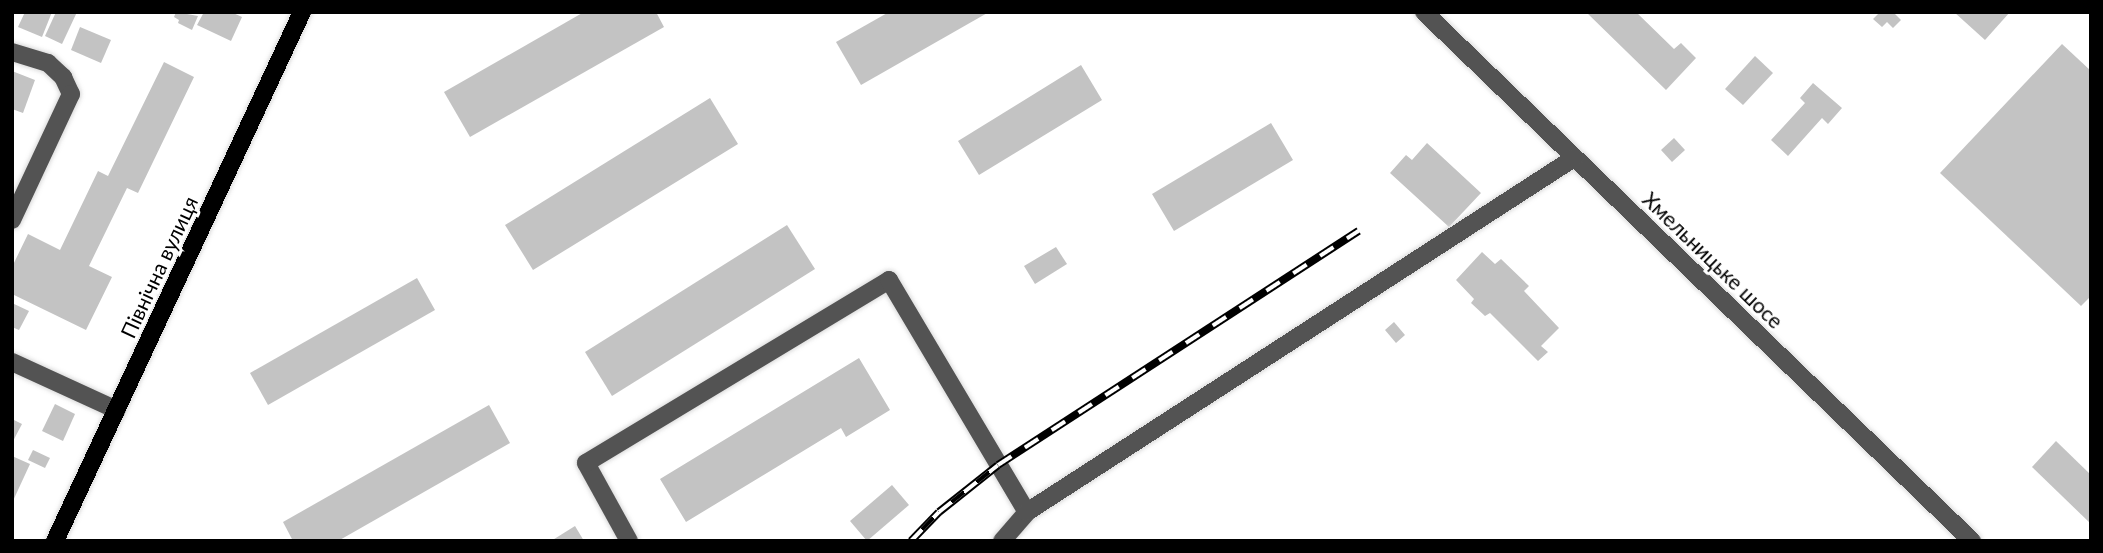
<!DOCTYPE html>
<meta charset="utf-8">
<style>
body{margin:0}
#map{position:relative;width:2103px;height:553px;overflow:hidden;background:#fff;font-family:Lato,sans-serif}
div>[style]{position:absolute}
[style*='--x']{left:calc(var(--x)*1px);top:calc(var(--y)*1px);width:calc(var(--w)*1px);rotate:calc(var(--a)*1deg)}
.building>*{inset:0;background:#c3c3c3}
.roads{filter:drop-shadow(0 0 2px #dbdbdb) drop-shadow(0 0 2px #dbdbdb)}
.minor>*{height:18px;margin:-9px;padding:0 9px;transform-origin:9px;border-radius:9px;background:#535353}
.major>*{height:18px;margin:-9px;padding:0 9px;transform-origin:9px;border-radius:9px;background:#000}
.rail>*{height:8px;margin-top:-4px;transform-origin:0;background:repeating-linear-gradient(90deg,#fff 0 16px,#000 0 32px);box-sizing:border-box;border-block:2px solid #000}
span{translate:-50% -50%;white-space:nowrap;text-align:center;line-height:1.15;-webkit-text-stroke:6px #fff;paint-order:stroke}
.street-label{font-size:21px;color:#000}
.frame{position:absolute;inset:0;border:14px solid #000;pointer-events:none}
</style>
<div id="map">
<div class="building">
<div style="clip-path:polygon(25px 12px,52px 12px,42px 37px,18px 27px)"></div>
<div style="clip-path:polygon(56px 12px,77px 12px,62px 44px,45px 36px)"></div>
<div style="clip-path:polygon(176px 12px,198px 16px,192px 30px,178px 23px,179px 20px,174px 17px)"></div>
<div style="clip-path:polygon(204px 12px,231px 12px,242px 17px,231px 41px,197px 25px)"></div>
<div style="clip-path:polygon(584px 12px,656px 12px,664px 27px,470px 137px,444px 92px)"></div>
<div style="clip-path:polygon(889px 12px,989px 12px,861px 85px,836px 42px)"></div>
<div style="clip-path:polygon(1586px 12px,1636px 12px,1674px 49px,1681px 43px,1696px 58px,1666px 90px)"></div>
<div style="clip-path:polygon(1880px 12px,1893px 12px,1901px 20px,1893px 28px,1887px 22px,1882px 27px,1873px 19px)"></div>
<div style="clip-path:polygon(1954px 12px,2010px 12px,1985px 40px)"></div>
<div style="clip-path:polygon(80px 27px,111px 40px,101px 63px,71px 50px)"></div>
<div style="clip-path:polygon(2062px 44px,2091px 71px,2091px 296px,2081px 306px,1940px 173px)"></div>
<div style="clip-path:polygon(1755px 56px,1773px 73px,1743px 105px,1725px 89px)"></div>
<div style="clip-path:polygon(164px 62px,194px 77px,138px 193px,127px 188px,89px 266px,112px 277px,86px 330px,12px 294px,12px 267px,28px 234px,60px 250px,98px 171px,108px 176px)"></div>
<div style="clip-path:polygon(1081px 65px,1102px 100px,979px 175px,958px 141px)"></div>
<div style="clip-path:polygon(12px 71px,35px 80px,23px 113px,12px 109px)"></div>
<div style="clip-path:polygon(1813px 83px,1842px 108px,1828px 124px,1822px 118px,1788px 156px,1771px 140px,1805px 103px,1800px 98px)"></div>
<div style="clip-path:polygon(710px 98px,738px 144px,533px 270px,505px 225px)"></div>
<div style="clip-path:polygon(1271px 123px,1293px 160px,1174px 231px,1152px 194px)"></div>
<div style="clip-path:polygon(1674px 138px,1685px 150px,1672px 162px,1661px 150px)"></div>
<div style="clip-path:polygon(1427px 143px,1481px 193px,1449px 227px,1390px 173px,1406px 155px,1412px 160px)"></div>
<div style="clip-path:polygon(787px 225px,815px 269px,612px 396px,585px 352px)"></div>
<div style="clip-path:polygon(1056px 247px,1067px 264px,1035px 284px,1024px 266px)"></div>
<div style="clip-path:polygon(1482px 252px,1495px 264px,1501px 259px,1529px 286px,1524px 291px,1559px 328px,1541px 346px,1548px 352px,1538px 361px,1490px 313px,1485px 316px,1471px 303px,1474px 299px,1456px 280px)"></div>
<div style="clip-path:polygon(417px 278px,435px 310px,268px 405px,250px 373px)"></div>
<div style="clip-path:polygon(12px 303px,29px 311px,19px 330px,12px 327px)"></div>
<div style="clip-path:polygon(1394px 322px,1405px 335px,1396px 343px,1385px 330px)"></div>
<div style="clip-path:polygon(859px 358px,890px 410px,846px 437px,841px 428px,686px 522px,660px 479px)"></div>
<div style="clip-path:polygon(55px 404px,75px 414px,63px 441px,42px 431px)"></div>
<div style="clip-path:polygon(489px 405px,510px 443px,338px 541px,293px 541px,283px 522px)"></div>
<div style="clip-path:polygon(12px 419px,22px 424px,12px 443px)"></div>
<div style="clip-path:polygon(2056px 441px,2091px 475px,2091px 524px,2032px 467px)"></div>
<div style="clip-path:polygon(33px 450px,50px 458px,45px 468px,28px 460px)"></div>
<div style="clip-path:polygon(12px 456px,30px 464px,12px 503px)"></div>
<div style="clip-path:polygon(892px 485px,909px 505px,867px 541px,850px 521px)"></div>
<div style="clip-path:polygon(575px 526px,584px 541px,551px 541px)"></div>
</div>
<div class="roads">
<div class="minor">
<div style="--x:1424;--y:12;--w:762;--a:43.99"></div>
<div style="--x:12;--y:52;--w:38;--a:17"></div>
<div style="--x:48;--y:63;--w:21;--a:43"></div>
<div style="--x:63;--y:77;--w:19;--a:65"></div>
<div style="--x:71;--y:94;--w:139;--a:115.1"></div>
<div style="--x:12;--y:362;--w:115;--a:24.6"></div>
<div style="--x:629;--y:541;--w:89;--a:-118.9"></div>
<div style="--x:586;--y:463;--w:354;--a:-31.1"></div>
<div style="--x:889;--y:280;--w:270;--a:59.3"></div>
<div style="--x:1002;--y:541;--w:38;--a:-49"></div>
<div style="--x:1027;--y:512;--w:652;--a:-32.91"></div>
</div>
<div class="major">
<div style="--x:55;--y:541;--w:584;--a:-64.97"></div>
</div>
</div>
<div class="rail">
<div style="--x:911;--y:541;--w:40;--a:-46"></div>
<div style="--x:939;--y:512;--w:75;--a:-38.5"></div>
<div style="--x:998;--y:465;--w:430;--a:-33"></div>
</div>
<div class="street-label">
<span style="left:1713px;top:260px;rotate:44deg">Хмельницьке шосе</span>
<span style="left:159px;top:267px;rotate:-65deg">Північна вулиця</span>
</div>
<div class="frame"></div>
</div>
